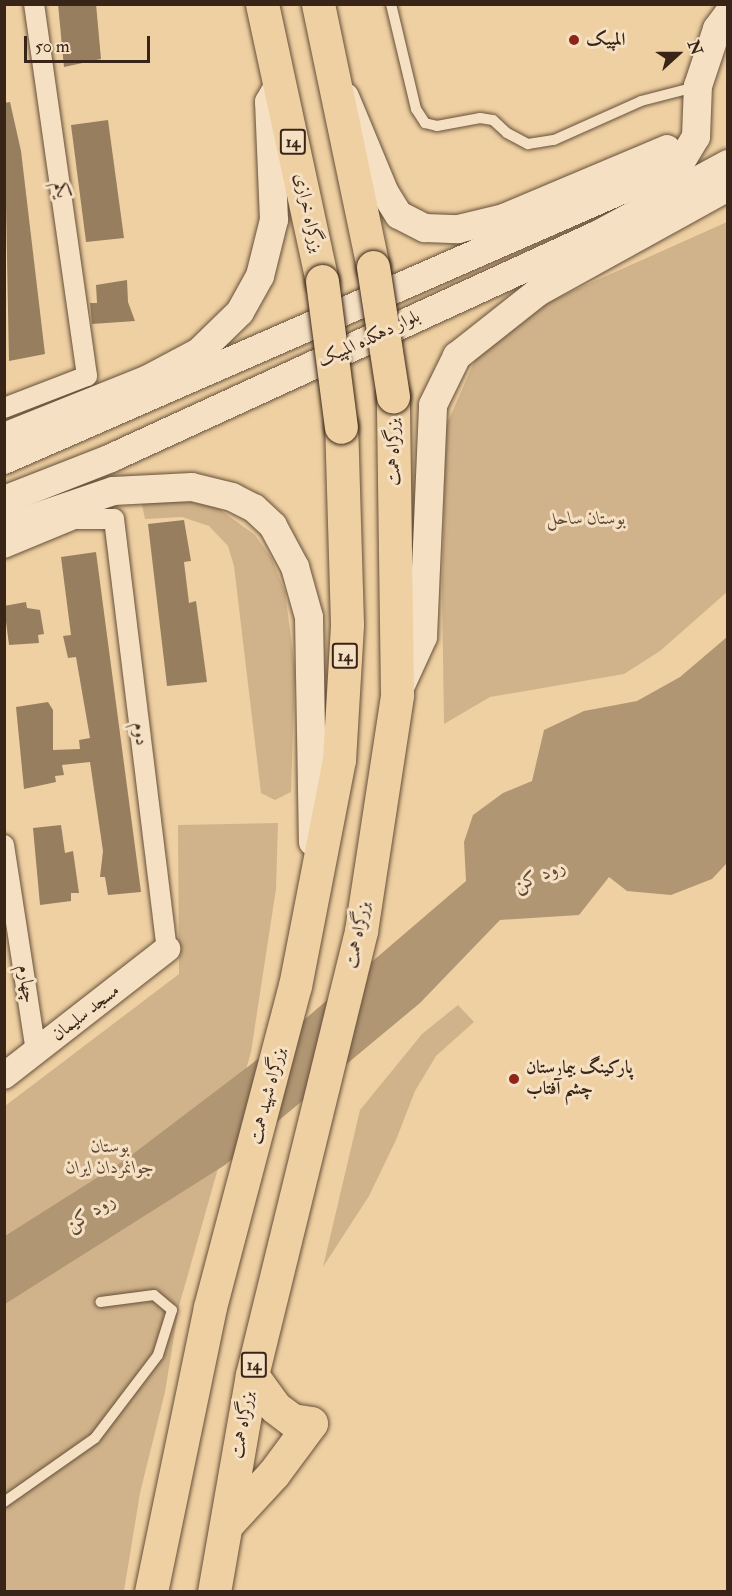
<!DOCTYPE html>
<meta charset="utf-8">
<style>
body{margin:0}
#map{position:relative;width:732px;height:1596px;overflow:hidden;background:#efd0a2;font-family:"IM FELL Double Pica",Amiri,serif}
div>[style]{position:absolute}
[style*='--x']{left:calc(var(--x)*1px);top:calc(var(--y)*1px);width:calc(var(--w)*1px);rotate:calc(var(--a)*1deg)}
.green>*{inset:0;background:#d0b38a}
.water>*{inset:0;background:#b19673}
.building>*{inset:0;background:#977e5f}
.roads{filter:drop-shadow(0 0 2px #66503a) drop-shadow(0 0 2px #66503a)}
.service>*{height:10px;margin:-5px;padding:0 5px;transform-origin:5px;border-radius:5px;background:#f5e0c3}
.minor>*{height:20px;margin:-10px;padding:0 10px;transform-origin:10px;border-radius:10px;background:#f5e0c3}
.tertiary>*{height:26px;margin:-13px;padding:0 13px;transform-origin:13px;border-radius:13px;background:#f5e0c3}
.secondary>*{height:28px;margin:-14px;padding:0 14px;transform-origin:14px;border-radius:14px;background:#f5e0c3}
.trunk>*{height:33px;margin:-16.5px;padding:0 16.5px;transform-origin:16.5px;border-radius:16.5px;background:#efd0a2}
.bridges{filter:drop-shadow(0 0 2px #382517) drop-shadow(0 0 2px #382517)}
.trunk-bridge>*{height:33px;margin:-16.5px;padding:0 16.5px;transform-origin:16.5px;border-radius:16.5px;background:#efd0a2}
.dots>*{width:16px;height:16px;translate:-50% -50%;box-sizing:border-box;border:3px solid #f5e0c3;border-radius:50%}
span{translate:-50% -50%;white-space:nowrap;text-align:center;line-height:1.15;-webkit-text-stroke:6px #f5e0c3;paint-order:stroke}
.shield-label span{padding:2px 4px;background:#f5e0c3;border:2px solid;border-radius:4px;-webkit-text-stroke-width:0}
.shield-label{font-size:16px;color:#382517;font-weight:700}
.poi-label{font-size:18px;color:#382517;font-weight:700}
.left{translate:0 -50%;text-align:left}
.street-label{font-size:18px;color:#382517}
.park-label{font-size:18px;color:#5e4834;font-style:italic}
.water-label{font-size:20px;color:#5c4733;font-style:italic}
.frame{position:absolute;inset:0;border:6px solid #382517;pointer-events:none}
.north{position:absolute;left:648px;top:24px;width:60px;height:60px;-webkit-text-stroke:4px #f5e0c3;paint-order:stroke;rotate:69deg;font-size:16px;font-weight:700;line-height:24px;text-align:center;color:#382517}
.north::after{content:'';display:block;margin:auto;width:21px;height:27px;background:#382517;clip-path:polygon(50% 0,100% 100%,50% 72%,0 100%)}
.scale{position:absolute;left:24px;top:36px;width:126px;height:27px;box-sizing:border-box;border:3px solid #382517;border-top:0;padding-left:8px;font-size:18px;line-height:21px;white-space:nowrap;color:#382517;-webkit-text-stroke:4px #f5e0c3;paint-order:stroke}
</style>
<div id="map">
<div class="green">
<div style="clip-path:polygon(727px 222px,727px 592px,660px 651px,624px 674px,490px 697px,444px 724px,442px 590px,446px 426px,479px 351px,539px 306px)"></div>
<div style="clip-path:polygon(141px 500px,179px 500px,215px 506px,255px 535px,272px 559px,285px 592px,295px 669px,291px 792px,275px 800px,261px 793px,234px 566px,228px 546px,209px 526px,182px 517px,145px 519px)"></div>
<div style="clip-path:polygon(278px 823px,276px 889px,251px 1052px,179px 1306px,165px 1392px,140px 1493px,124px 1591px,5px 1592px,5px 1106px,179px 974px,178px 825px)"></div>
<div style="clip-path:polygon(458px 1005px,474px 1022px,436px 1056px,415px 1091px,396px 1140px,369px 1196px,323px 1267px,360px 1110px,422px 1034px)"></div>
</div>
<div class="water">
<div style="clip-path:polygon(727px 637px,727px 863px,712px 879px,671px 895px,627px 891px,609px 877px,579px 915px,500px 920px,420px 1003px,225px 1165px,5px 1304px,5px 1236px,125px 1160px,262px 1056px,466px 881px,464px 842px,473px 815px,503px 793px,532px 781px,544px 730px,584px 711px,637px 701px,680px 677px)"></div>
</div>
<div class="building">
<div style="clip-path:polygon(58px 4px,96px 4px,101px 59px,64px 67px)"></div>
<div style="clip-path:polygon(10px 102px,21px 151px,45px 354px,9px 361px,4px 103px)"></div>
<div style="clip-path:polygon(108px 120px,124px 238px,86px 242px,71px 125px)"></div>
<div style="clip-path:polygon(127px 280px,128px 302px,135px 321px,92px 324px,90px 303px,97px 303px,96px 285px)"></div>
<div style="clip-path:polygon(184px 520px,191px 561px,184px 562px,189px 603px,196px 601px,207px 682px,167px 686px,148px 524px)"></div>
<div style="clip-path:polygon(96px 552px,141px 892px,108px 895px,105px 877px,100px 877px,103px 851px,90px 762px,62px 765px,64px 775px,55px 776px,56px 782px,24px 789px,16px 707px,48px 702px,53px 710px,53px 750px,80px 749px,79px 740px,90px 738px,76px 657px,68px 658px,63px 636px,71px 635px,61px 557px)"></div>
<div style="clip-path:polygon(26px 602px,27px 608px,40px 610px,44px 634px,38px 635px,39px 643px,9px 645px,4px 606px)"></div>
<div style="clip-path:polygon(61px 825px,65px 853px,73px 851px,79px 893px,71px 893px,71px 901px,40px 905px,33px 828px)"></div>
</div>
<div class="roads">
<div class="service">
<div style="--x:391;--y:4;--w:108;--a:76.6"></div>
<div style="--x:416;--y:109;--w:17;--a:57"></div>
<div style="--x:425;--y:123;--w:12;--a:14"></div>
<div style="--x:437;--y:126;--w:44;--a:-10.5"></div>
<div style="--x:480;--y:118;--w:13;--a:9"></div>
<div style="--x:493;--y:120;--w:19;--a:43"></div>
<div style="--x:507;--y:133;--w:24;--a:28"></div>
<div style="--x:528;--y:144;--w:26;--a:-9"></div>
<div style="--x:554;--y:140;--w:95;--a:-24.1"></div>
<div style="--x:641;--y:101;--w:56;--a:-14.5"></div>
<div style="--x:4;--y:1502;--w:111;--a:-35.1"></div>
<div style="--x:95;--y:1438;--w:104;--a:-52.8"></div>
<div style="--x:158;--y:1355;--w:47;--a:-72.7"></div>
<div style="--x:172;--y:1310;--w:23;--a:-140"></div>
<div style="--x:154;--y:1295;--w:54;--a:172.6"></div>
</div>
<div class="minor">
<div style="--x:4;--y:408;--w:89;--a:-21.1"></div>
<div style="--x:87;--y:376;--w:376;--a:-98.1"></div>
<div style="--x:4;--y:548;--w:76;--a:-22.5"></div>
<div style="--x:74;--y:519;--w:40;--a:0"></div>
<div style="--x:114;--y:519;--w:433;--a:83"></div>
<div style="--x:4;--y:845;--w:209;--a:81.2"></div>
</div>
<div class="tertiary">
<div style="--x:4;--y:1076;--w:207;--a:-37.9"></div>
</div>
<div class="secondary">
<div style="--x:345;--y:97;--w:104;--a:67.4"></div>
<div style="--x:385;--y:193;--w:26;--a:58"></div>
<div style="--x:399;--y:215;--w:29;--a:27"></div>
<div style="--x:425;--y:228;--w:33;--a:2"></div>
<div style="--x:458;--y:229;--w:47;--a:-13.4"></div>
<div style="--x:504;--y:218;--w:177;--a:-22.9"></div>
<div style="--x:4;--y:437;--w:155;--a:-21.9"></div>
<div style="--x:148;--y:379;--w:58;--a:-27.9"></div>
<div style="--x:199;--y:352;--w:57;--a:-44.3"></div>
<div style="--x:240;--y:312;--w:41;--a:-60.9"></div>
<div style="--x:260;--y:276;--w:58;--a:-76"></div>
<div style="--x:274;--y:220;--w:118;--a:-92.4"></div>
<div style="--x:269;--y:102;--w:22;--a:-60"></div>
<div style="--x:4;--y:460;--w:737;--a:-23.61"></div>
<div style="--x:679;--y:165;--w:33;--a:-59"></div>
<div style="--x:696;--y:137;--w:51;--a:-87.8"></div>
<div style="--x:698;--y:86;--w:60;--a:-71.6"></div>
<div style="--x:717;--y:29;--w:19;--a:-54"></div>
<div style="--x:4;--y:500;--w:115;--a:-21.4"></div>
<div style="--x:111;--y:458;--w:535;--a:-24.65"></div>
<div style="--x:597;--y:235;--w:149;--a:-28.5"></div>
<div style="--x:4;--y:528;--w:115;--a:-18.7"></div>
<div style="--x:113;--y:491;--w:79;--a:-2.9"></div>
<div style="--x:192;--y:487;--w:41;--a:14"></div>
<div style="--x:232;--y:497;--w:25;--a:27"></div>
<div style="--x:254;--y:508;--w:26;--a:43"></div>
<div style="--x:273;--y:526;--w:47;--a:61.8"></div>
<div style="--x:295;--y:567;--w:52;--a:74.4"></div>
<div style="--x:309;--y:617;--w:225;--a:89"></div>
<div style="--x:397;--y:694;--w:63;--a:-65.5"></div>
<div style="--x:423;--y:637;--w:232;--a:-87.5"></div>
<div style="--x:433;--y:405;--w:55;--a:-63.9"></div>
<div style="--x:457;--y:356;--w:103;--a:-38.3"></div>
<div style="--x:538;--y:292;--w:217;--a:-28.9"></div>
</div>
<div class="trunk">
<div style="--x:262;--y:4;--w:283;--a:77.8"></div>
<div style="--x:318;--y:4;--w:269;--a:78.2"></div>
<div style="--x:227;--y:1524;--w:69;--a:-47.3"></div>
<div style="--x:274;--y:1473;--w:62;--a:-53.5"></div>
<div style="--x:311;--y:1423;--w:19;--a:-171"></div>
<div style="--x:292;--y:1420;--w:21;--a:-143"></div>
<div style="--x:275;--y:1407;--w:39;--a:-126"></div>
<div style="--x:151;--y:1592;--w:291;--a:-78.3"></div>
<div style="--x:210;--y:1307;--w:332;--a:-75.2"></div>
<div style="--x:295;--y:986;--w:230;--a:-79"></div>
<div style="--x:339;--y:760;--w:136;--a:-86.6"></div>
<div style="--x:347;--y:624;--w:197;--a:-91.7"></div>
<div style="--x:214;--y:1592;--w:220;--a:-80.1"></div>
<div style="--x:252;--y:1375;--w:457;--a:-76.2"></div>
<div style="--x:361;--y:931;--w:239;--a:-81.3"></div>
<div style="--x:397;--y:695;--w:299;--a:-90.8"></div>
</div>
</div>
<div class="bridges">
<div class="trunk-bridge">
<div style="--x:373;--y:267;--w:131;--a:81.2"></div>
<div style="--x:322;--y:281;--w:147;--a:82.6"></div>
</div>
</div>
<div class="dots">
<div style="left:574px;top:40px;background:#8f2418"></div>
<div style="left:514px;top:1079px;background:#8f2418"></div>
</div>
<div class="shield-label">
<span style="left:293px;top:142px">14</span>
<span style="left:345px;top:656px">14</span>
<span style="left:254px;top:1365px">14</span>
</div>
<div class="poi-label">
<span class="left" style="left:586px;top:40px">المپیک</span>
<span class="left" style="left:526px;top:1079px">پاركينگ بيمارستان<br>چشم آفتاب</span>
</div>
<div class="street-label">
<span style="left:61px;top:190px;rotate:82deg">یکم</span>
<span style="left:308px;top:213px;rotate:78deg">بزرگراه خرازی</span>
<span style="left:369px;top:339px;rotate:-25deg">بلوار دهکده المپیک</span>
<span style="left:394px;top:452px;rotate:-91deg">بزرگراه همت</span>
<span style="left:140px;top:734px;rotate:83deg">دوم</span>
<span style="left:358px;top:935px;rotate:-79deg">بزرگراه همت</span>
<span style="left:26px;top:984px;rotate:81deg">چهارم</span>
<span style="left:86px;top:1013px;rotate:-38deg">مسجد سلیمان</span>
<span style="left:268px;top:1096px;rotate:-76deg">بزرگراه شهید همت</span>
<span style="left:243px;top:1425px;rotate:-81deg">بزرگراه همت</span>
</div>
<div class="park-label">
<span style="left:586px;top:519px">بوستان ساحل</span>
<span style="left:110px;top:1158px">بوستان<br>جوانمردان ایران</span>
</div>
<div class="water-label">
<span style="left:539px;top:875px;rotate:-23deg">رود کن</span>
<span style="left:90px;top:1212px;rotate:-32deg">رود کن</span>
</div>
<div class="frame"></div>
<div class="north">N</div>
<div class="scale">50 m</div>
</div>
